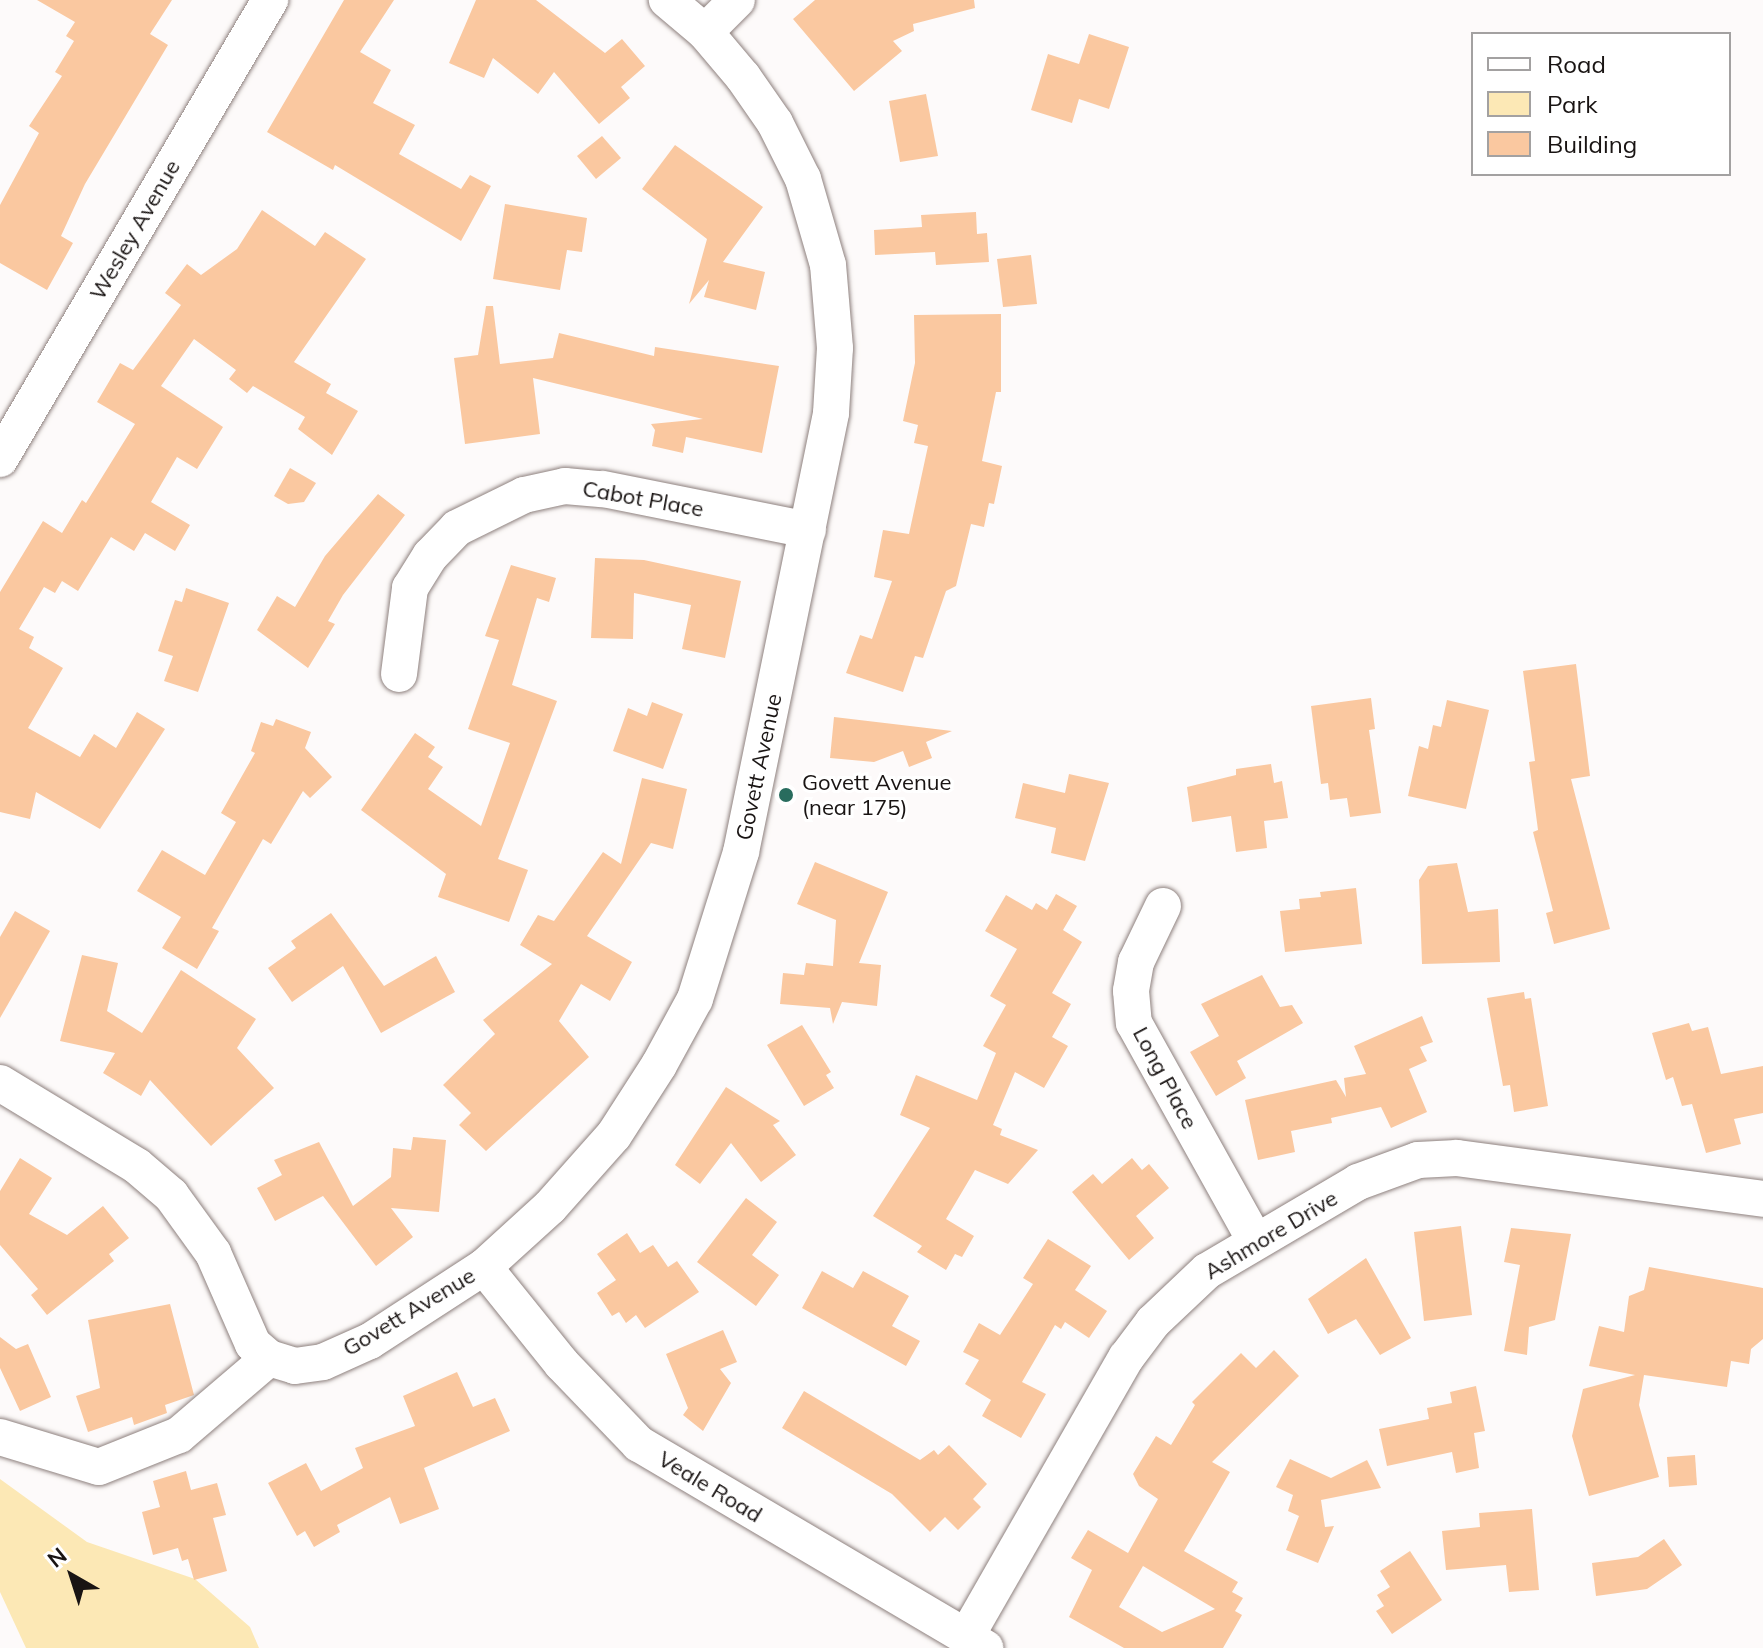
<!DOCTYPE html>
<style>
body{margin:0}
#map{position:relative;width:1763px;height:1648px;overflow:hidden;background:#fdfafa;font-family:Mulish,sans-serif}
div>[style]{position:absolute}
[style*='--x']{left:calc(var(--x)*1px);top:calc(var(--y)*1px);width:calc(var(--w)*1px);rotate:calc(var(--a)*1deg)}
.green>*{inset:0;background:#fce8b5}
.building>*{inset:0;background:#fac8a0}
.roads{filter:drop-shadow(0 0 2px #8e817e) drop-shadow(0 0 2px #8e817e)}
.minor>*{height:36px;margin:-18px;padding:0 18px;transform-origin:18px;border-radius:18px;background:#fff}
.dots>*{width:22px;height:22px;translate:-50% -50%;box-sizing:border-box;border:4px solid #fff;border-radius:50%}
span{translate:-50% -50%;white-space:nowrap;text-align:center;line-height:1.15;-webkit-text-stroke:6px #fff;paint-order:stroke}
.street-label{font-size:22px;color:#191413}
.poi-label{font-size:22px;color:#191413}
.left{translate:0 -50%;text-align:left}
.legend{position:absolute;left:1471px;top:32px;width:260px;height:144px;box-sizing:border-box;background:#fff;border:2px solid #a3a1a1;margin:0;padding:10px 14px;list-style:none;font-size:24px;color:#191413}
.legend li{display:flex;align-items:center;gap:16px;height:40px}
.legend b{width:40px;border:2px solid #a3a1a1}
.north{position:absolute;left:32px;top:1536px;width:80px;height:80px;-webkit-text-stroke:6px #fff;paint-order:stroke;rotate:321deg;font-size:22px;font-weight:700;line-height:32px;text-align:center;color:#191413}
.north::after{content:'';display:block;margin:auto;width:28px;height:36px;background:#191413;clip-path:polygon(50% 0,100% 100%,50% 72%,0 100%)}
</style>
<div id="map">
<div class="green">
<div style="clip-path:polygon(0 1479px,87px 1542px,195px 1579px,250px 1627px,259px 1648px,26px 1648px,0 1592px)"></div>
</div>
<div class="building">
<div style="clip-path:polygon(37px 0,172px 0,150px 34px,168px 45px,85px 184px,61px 236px,73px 243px,47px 290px,0 263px,0 205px,39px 133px,29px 126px,62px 76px,55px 72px,74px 41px,66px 36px,75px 22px)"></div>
<div style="clip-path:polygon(344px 0,394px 0,360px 52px,391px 70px,373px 103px,415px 125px,399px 154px,461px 189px,470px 175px,491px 186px,461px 241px,335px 165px,333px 170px,267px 132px)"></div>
<div style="clip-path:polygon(476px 0,536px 0,605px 53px,622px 39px,645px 66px,621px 87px,630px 98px,599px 124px,554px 72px,538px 94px,493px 58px,484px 78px,449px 63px)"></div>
<div style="clip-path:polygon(815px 0,974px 0,975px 8px,913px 24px,914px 31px,893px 41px,902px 51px,854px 91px,793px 19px)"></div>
<div style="clip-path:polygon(1089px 34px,1129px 47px,1109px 109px,1079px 99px,1072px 123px,1031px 110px,1048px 54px,1079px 64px)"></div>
<div style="clip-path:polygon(926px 94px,938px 156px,900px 162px,889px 101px)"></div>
<div style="clip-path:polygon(602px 136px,621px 158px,596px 179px,577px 156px)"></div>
<div style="clip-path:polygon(675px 145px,763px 207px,723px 262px,765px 272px,756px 310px,704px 297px,709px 280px,689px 304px,707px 239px,642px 189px)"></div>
<div style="clip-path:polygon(505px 204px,587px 218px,582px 252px,567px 250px,560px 290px,493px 279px)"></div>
<div style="clip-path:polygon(262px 210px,315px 246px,325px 232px,366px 259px,294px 362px,331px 384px,326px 393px,358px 411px,332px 455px,298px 429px,305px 417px,253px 386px,247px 393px,229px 379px,236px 370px,194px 339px,161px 386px,223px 427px,197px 469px,177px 457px,151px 502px,190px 525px,175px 551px,145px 533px,134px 551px,111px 537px,78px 591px,62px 581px,55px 593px,44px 587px,19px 629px,34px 637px,29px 648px,63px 668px,28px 728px,80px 757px,94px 734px,116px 748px,137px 712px,165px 729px,100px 829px,36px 792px,30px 819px,0 812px,0 592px,43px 521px,62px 533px,82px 500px,86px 503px,135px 424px,97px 402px,120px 363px,133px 370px,181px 305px,165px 293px,187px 264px,201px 275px,237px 249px)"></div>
<div style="clip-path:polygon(976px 212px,977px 234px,987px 233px,989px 262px,936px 265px,935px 252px,875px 255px,874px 230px,922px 227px,921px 215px)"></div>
<div style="clip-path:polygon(1031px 255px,1037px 304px,1003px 307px,997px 259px)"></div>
<div style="clip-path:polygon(486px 306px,493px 306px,500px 364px,553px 358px,559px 333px,654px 356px,655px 347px,779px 366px,762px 453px,686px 437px,683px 453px,652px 446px,655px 430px,651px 424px,703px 419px,533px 378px,540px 434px,465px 444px,454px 358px,478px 355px)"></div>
<div style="clip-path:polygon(1001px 314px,1001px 392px,996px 392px,982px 461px,1002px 466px,994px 504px,989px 503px,984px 527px,971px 524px,956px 586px,946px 591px,923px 658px,915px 656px,903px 692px,846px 673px,860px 635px,872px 639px,892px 581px,874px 577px,883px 530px,909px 534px,928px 446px,914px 443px,918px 425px,903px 421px,915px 363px,914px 315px)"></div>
<div style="clip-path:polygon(290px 468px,316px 483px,304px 502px,288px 504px,274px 496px)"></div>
<div style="clip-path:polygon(378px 494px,405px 515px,343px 595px,328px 621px,335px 624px,308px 668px,257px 630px,277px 596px,295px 607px,325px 556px)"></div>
<div style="clip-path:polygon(595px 558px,644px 560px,741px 581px,725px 658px,682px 649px,691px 605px,634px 593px,633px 639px,591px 638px)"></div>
<div style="clip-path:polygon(511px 565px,556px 578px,549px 602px,537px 598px,512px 685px,557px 701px,498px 859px,528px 870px,509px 922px,438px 897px,446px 874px,361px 810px,415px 733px,435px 747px,428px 757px,443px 767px,428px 789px,481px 826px,510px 743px,468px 729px,499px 640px,485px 636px)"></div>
<div style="clip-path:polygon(186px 588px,229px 603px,198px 692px,164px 681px,173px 656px,158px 651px,175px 600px,182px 602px)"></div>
<div style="clip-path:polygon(1576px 664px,1590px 776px,1571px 779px,1610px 929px,1554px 944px,1546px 913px,1553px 911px,1533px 832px,1538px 830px,1529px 762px,1535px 761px,1523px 671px)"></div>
<div style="clip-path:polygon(1371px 698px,1375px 729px,1369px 730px,1381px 813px,1350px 817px,1347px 798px,1330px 800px,1328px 783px,1321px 784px,1311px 706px)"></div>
<div style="clip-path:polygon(1447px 700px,1489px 710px,1466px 809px,1408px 796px,1419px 746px,1428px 749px,1433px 725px,1441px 727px)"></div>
<div style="clip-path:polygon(652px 702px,683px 714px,663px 769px,613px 751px,628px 708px,647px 716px)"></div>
<div style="clip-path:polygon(834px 717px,910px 726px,952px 731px,926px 742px,932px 758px,909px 767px,903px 751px,874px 762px,830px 758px)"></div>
<div style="clip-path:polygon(276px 719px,311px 732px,305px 748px,332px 777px,310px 798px,303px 791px,271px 844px,263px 839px,212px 928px,219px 931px,197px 969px,162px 948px,181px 917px,137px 891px,162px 850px,205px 875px,236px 822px,221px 813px,255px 753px,251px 751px,261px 722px,273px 726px)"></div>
<div style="clip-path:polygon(1271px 764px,1274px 783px,1282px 781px,1288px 818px,1264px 821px,1267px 848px,1236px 852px,1231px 816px,1192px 822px,1187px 787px,1236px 775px,1236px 769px)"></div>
<div style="clip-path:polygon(1069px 774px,1109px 783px,1085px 861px,1051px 853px,1056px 828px,1015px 818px,1023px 783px,1065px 793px)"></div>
<div style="clip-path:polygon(642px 778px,687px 789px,673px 849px,651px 843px,587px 936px,632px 962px,610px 1001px,581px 984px,559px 1021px,589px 1057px,486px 1151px,459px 1125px,471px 1113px,443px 1085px,495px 1034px,483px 1020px,552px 964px,520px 945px,538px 915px,554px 921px,603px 852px,621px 864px)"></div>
<div style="clip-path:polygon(815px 862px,888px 892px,859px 963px,881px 965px,877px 1006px,842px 1002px,833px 1024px,830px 1008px,780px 1004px,783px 973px,804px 975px,806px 963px,833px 966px,836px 920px,797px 904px)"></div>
<div style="clip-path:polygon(1457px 863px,1468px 912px,1498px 909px,1500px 962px,1422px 964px,1419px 880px,1428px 866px)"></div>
<div style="clip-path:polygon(1356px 888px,1362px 944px,1285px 952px,1280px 911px,1300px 909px,1299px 899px,1321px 897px,1320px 892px)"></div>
<div style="clip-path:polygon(1056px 894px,1077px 906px,1063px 930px,1082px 942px,1052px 993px,1071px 1004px,1052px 1037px,1068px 1046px,1044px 1088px,1015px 1072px,993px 1125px,1002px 1129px,1000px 1135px,1038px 1150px,1008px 1184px,975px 1170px,946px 1219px,974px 1236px,962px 1257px,955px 1254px,946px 1270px,917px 1252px,922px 1246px,873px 1216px,930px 1128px,900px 1115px,916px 1075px,977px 1100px,996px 1053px,983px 1046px,1006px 1005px,990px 996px,1017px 949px,985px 931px,1006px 895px,1032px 910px,1036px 903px,1047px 910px)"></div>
<div style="clip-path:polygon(15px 911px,50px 931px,0 1018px,0 937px)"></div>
<div style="clip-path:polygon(331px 913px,384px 986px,436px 956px,455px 992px,381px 1033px,343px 966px,292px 1002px,268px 968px,296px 948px,291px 941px)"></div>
<div style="clip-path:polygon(82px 955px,118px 963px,107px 1011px,142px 1033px,181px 970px,256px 1019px,237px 1048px,274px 1088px,211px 1146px,150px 1080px,141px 1096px,103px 1073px,115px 1053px,60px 1041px)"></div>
<div style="clip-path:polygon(1262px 975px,1280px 1007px,1292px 1005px,1303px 1023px,1237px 1061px,1246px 1078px,1216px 1096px,1190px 1052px,1219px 1036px,1201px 1004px)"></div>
<div style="clip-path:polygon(1524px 992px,1525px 999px,1531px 998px,1548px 1106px,1514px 1112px,1510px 1085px,1503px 1086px,1487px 998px)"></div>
<div style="clip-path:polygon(1422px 1016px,1433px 1042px,1420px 1047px,1427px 1061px,1409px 1069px,1427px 1112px,1391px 1128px,1381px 1107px,1331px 1118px,1332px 1123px,1291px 1131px,1295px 1152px,1258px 1160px,1245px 1100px,1336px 1080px,1346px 1097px,1344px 1078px,1366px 1074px,1354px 1046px)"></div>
<div style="clip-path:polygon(1689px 1023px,1692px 1031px,1708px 1027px,1721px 1074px,1763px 1066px,1763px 1113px,1734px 1119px,1741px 1144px,1706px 1153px,1692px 1104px,1682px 1106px,1673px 1077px,1666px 1080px,1652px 1033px)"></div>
<div style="clip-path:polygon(802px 1025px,831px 1072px,826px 1075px,834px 1088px,804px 1106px,767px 1045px)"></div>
<div style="clip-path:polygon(726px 1087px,780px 1121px,773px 1125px,796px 1155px,761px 1182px,731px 1143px,700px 1184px,675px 1165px)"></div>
<div style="clip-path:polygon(413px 1137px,446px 1140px,439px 1212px,391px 1208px,413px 1237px,376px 1266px,323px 1196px,275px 1221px,257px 1188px,282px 1175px,274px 1160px,319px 1142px,353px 1206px,391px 1177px,393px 1148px,411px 1150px)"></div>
<div style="clip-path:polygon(20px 1158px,52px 1178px,29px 1214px,67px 1235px,103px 1206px,129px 1238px,109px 1254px,114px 1261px,47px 1315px,31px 1295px,38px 1289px,0 1245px,0 1191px)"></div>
<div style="clip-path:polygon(1132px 1158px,1142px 1170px,1149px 1164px,1169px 1188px,1136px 1216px,1154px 1238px,1129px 1260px,1072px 1192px,1093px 1174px,1102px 1184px)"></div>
<div style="clip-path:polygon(746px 1198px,777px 1222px,752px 1255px,779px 1275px,756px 1306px,697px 1262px)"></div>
<div style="clip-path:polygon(1461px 1226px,1472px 1315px,1424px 1321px,1414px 1232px)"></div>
<div style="clip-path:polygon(1511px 1228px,1571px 1234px,1555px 1320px,1529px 1327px,1527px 1355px,1504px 1351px,1520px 1265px,1504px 1262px)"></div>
<div style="clip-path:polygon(627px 1233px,640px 1253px,653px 1245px,668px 1267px,677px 1261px,699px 1292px,645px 1328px,636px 1315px,626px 1323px,619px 1312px,612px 1316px,597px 1293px,616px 1280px,597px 1254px)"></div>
<div style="clip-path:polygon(1048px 1239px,1091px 1266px,1075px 1290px,1107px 1311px,1089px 1338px,1065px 1322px,1061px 1329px,1055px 1325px,1022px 1382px,1046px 1394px,1021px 1438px,982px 1416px,991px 1400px,965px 1384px,979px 1360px,963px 1352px,979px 1323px,1000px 1335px,1033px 1284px,1023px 1278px)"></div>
<div style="clip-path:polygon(1366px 1258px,1411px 1338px,1380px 1355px,1356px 1319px,1328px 1334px,1308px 1299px)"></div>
<div style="clip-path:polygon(1649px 1267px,1763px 1288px,1763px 1339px,1751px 1349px,1749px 1364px,1731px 1361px,1727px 1387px,1644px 1375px,1639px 1405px,1659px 1477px,1589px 1496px,1572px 1436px,1583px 1389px,1635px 1375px,1589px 1366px,1599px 1326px,1624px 1332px,1629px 1296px,1644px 1290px)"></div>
<div style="clip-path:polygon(822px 1271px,853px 1288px,863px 1271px,909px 1296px,892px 1326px,920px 1341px,906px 1366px,802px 1308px)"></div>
<div style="clip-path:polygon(170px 1304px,194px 1395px,165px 1405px,167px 1413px,134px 1425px,132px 1417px,88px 1432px,76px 1396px,100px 1388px,88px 1320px)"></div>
<div style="clip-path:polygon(723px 1330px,737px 1362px,720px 1369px,731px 1383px,703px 1431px,683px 1415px,688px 1408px,666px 1354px)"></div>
<div style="clip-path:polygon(0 1337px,16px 1349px,28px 1344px,51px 1397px,20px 1411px,0 1368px)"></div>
<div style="clip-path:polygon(evenodd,1274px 1350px,1299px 1376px,1212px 1462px,1230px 1472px,1184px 1551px,1238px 1582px,1232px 1592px,1243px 1598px,1235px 1611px,1242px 1615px,1223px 1648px,1124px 1648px,1069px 1617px,1092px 1570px,1071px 1558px,1088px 1530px,1128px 1553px,1158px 1499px,1139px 1486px,1133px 1474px,1156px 1436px,1171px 1445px,1195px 1405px,1192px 1402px,1241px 1353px,1256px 1368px,1274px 1350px,1143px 1566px,1215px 1609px,1162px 1632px,1119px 1607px,1143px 1566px)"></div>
<div style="clip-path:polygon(457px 1372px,473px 1407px,495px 1398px,510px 1431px,424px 1468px,439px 1509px,400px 1524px,390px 1497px,337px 1525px,340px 1532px,314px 1547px,305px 1531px,297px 1536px,268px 1483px,306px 1463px,321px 1491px,363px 1468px,355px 1448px,415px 1426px,403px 1396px)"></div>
<div style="clip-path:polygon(1476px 1386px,1485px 1431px,1474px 1433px,1479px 1468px,1456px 1473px,1452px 1452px,1387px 1466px,1379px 1429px,1429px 1419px,1427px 1408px,1452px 1403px,1450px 1392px)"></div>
<div style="clip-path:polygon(804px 1391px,920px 1460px,934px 1450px,938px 1455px,949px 1445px,987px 1484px,973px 1499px,981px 1507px,958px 1530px,945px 1517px,930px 1532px,892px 1494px,782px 1428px)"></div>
<div style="clip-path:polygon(1695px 1455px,1697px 1485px,1669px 1487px,1667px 1457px)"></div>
<div style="clip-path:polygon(1290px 1459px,1331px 1478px,1367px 1460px,1381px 1488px,1321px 1500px,1325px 1527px,1334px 1526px,1318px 1563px,1286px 1550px,1299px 1516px,1288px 1511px,1293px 1495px,1276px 1487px)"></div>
<div style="clip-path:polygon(186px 1471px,191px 1490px,217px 1483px,226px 1515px,213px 1518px,227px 1571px,194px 1580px,188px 1559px,182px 1561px,178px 1548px,153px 1555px,142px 1512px,160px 1507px,153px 1481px)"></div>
<div style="clip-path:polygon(1532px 1509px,1539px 1590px,1509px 1592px,1506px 1565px,1446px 1570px,1442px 1531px,1480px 1527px,1479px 1513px)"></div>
<div style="clip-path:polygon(1664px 1539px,1682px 1565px,1647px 1589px,1596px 1596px,1592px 1563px,1638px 1557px)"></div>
<div style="clip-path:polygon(1410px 1551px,1442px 1600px,1392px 1634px,1376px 1611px,1384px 1606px,1377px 1595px,1390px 1587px,1380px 1571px)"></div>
</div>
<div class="roads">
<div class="minor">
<div style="--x:705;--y:32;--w:45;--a:-45"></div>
<div style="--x:0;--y:459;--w:533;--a:-59.53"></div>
<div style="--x:399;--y:674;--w:87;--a:-82.7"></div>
<div style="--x:410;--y:588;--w:38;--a:-58"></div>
<div style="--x:430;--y:556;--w:39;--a:-46"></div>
<div style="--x:457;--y:528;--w:75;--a:-26.2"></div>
<div style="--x:524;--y:495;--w:42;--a:-12.4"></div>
<div style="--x:565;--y:486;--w:38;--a:5"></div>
<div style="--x:603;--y:489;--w:209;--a:11.3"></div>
<div style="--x:1163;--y:906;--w:62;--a:115.7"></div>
<div style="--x:1136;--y:962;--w:29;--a:100"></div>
<div style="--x:1131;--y:991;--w:32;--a:85"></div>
<div style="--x:1134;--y:1023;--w:248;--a:60.9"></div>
<div style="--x:0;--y:1083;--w:160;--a:31.2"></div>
<div style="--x:137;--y:1166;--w:45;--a:40.5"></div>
<div style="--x:171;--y:1195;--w:72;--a:54.1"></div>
<div style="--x:213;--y:1253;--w:99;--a:66.3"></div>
<div style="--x:253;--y:1344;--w:21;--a:41"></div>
<div style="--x:269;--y:1358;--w:27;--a:17"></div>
<div style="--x:295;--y:1366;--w:28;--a:-8"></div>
<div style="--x:323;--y:1362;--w:51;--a:-24.1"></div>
<div style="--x:370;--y:1341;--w:136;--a:-33"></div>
<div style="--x:484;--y:1267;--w:89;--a:-42.3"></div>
<div style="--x:550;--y:1207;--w:96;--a:-48.4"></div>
<div style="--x:614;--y:1135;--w:83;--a:-57.3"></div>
<div style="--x:659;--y:1065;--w:75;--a:-61.4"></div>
<div style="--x:695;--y:999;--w:154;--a:-72.6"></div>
<div style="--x:741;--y:852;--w:448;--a:-78.4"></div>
<div style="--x:831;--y:413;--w:65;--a:-86.5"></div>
<div style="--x:835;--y:348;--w:83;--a:-94.8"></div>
<div style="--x:828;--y:265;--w:90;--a:-106.2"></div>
<div style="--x:803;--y:179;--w:63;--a:-116.6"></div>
<div style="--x:775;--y:123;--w:56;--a:-124.8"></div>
<div style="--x:743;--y:77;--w:59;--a:-130.2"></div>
<div style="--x:705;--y:32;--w:50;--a:-139.9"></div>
<div style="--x:484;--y:1267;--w:124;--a:51.2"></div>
<div style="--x:562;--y:1364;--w:111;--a:46.1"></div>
<div style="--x:639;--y:1444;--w:402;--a:30.5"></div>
<div style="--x:0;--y:1437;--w:103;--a:16.9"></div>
<div style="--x:99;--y:1467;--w:86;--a:-21.8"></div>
<div style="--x:179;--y:1435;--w:118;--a:-40.5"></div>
<div style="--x:966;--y:1637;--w:322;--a:-60.2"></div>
<div style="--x:1126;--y:1358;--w:45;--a:-53.1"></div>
<div style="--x:1153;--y:1322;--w:74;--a:-43.4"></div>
<div style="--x:1207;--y:1271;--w:175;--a:-30.5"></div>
<div style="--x:1358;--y:1182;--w:64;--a:-20.1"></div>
<div style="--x:1418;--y:1160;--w:39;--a:-3"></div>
<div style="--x:1457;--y:1158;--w:309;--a:7.6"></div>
</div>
</div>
<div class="dots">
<div style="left:786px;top:795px;background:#296c5e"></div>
</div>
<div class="street-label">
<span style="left:135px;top:230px;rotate:-60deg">Wesley Avenue</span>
<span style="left:643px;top:499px;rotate:10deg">Cabot Place</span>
<span style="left:759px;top:767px;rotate:-78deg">Govett Avenue</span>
<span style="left:1165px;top:1078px;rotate:62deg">Long Place</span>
<span style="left:1271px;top:1235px;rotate:-31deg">Ashmore Drive</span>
<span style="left:409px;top:1312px;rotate:-31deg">Govett Avenue</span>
<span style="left:710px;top:1487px;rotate:31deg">Veale Road</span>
</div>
<div class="poi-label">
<span class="left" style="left:802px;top:795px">Govett Avenue<br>(near 175)</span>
</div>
<ul class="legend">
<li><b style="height:10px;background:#fff"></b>Road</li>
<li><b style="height:22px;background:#fce8b5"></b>Park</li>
<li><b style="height:22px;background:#fac8a0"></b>Building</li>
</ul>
<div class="north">N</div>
</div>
